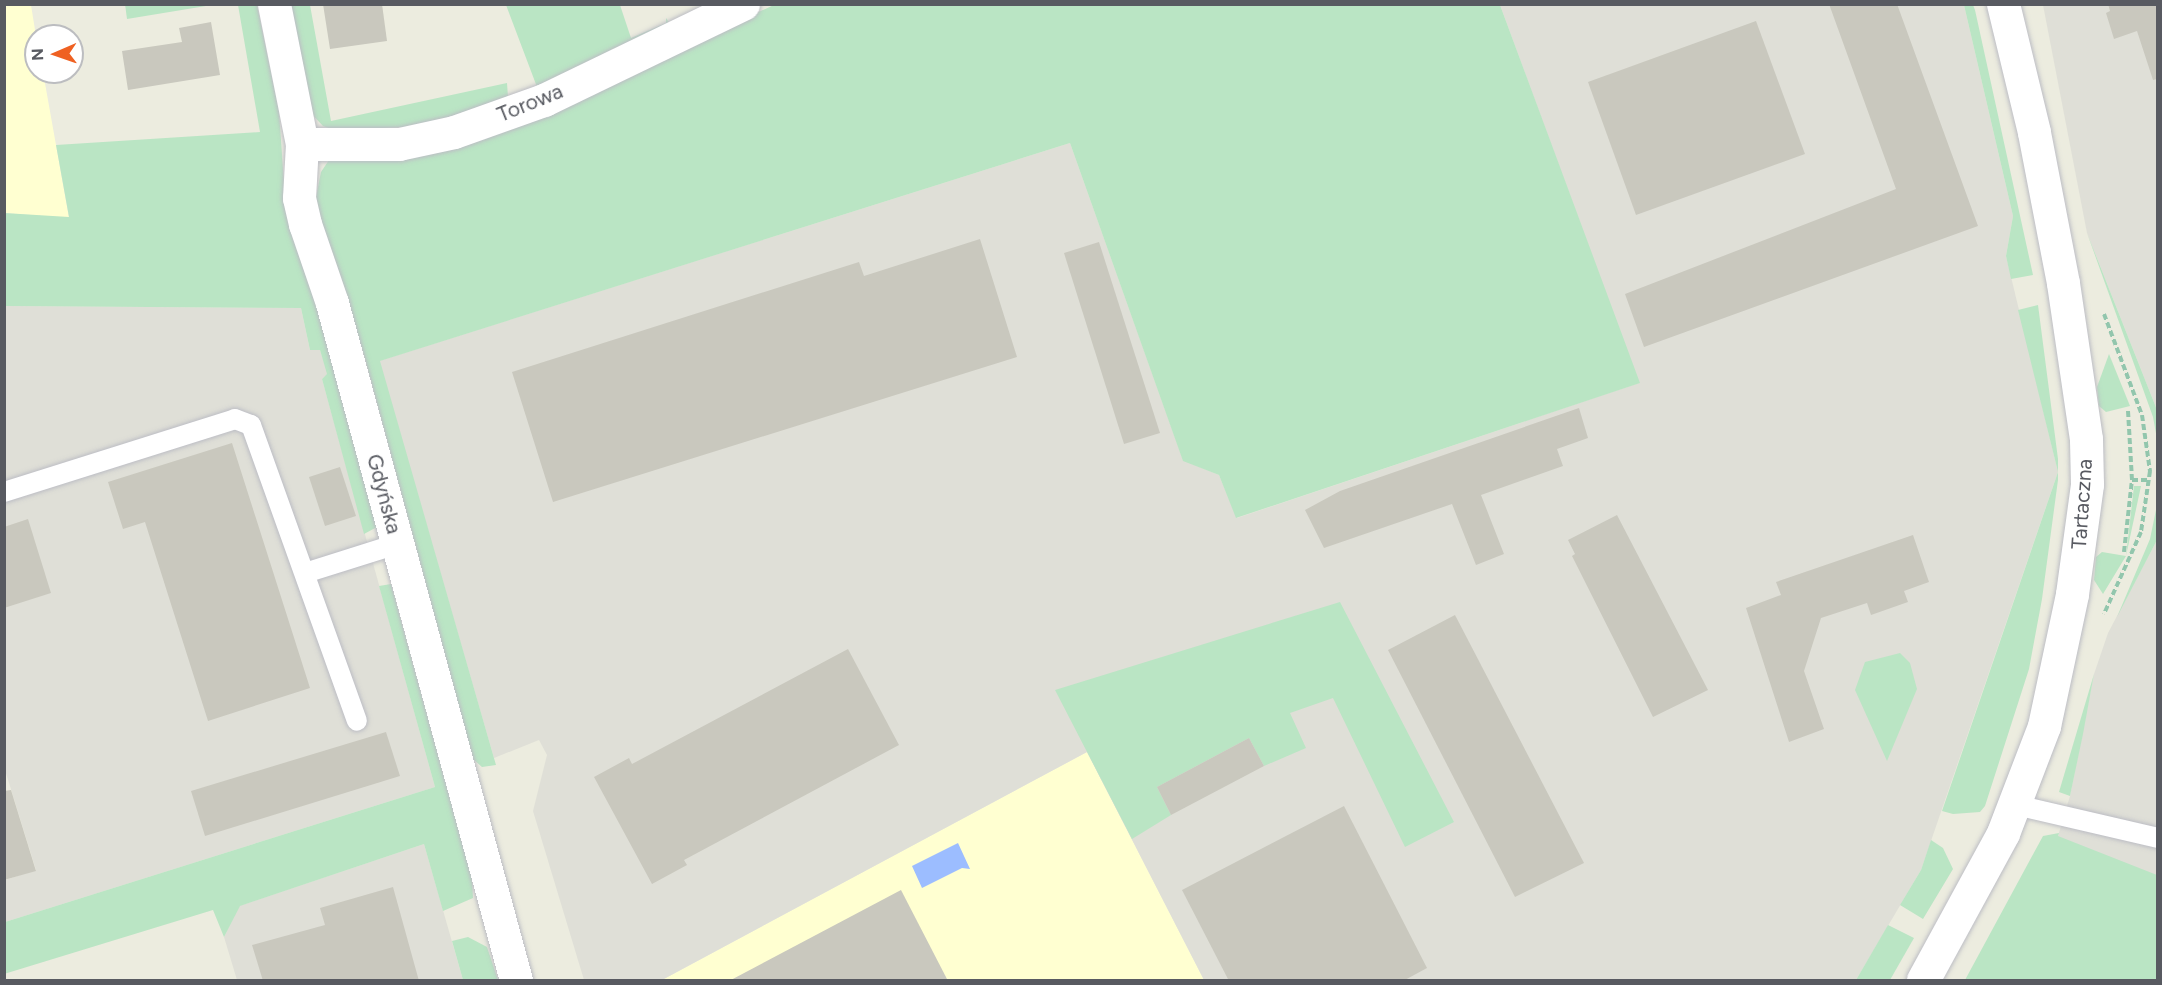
<!DOCTYPE html>
<meta charset="utf-8">
<style>
body{margin:0}
#map{position:relative;width:2162px;height:985px;overflow:hidden;background:#ececdf;font-family:Figtree,sans-serif}
div>[style]{position:absolute}
[style*='--x']{left:calc(var(--x)*1px);top:calc(var(--y)*1px);width:calc(var(--w)*1px);rotate:calc(var(--a)*1deg)}
.commercial>*{inset:0;background:#ffffd1}
.industrial>*{inset:0;background:#dfdfd7}
.green>*{inset:0;background:#bae5c4}
.water>*{inset:0;background:#9cbdff}
.building>*{inset:0;background:#c9c8be}
.path>*{height:4px;margin-top:-2px;transform-origin:0;background:repeating-linear-gradient(90deg,#92c6ad 0 6px,transparent 0 9px)}
.roads{filter:drop-shadow(0 0 2px #bcbdc4) drop-shadow(0 0 2px #bcbdc4)}
.lane>*{height:20px;margin:-10px;padding:0 10px;transform-origin:10px;border-radius:10px;background:#fff}
.street>*{height:33px;margin:-16.5px;padding:0 16.5px;transform-origin:16.5px;border-radius:16.5px;background:#fff}
.secondary>*{height:33px;margin:-16.5px;padding:0 16.5px;transform-origin:16.5px;border-radius:16.5px;background:#fff}
span{translate:-50% -50%;white-space:nowrap;text-align:center;line-height:1.15;-webkit-text-stroke:5px #fff;paint-order:stroke}
.street-label{font-size:21px;color:#585a61}
.frame{position:absolute;inset:0;border:6px solid #585a61;pointer-events:none}
.north{position:absolute;left:24px;top:24px;width:60px;height:60px;box-sizing:border-box;background:#fff;border:2px solid #bcbdc0;border-radius:50%;rotate:268deg;font-size:16px;font-weight:700;line-height:24px;text-align:center;color:#585a61}
.north::after{content:'';display:block;margin:auto;width:21px;height:27px;background:#ef6122;clip-path:polygon(50% 0,100% 100%,50% 72%,0 100%)}
</style>
<div id="map">
<div class="commercial">
<div style="clip-path:polygon(4px 5px,31px 5px,36px 36px,36px 72px,43px 72px,69px 218px,5px 213px)"></div>
<div style="clip-path:polygon(1087px 752px,1204px 980px,662px 980px)"></div>
</div>
<div class="industrial">
<div style="clip-path:polygon(1500px 5px,1964px 5px,2013px 216px,2006px 256px,2058px 472px,1921px 870px,1856px 980px,1204px 980px,1087px 752px,662px 980px,584px 980px,533px 811px,547px 755px,539px 740px,494px 758px,379px 361px,1070px 143px,1183px 460px,1219px 475px,1237px 518px,1639px 383px)"></div>
<div style="clip-path:polygon(2043px 5px,2157px 5px,2157px 410px,2087px 233px)"></div>
<div style="clip-path:polygon(5px 306px,301px 308px,310px 350px,320px 350px,328px 374px,322px 379px,435px 787px,5px 922px,5px 880px,36px 870px,5px 770px)"></div>
<div style="clip-path:polygon(2157px 540px,2157px 980px,1974px 980px,2058px 836px,2070px 796px,2094px 674px,2108px 633px)"></div>
<div style="clip-path:polygon(424px 844px,463px 980px,237px 980px,224px 937px,239px 906px)"></div>
</div>
<div class="green">
<div style="clip-path:polygon(125px 4px,212px 4px,212px 5px,127px 19px)"></div>
<div style="clip-path:polygon(238px 5px,257px 5px,279px 111px,286px 213px,316px 305px,377px 527px,364px 534px,322px 379px,327px 374px,320px 350px,310px 350px,301px 308px,5px 306px,4px 213px,69px 217px,56px 145px,260px 132px)"></div>
<div style="clip-path:polygon(286px 5px,310px 5px,331px 121px,507px 83px,508px 97px,431px 126px,334px 130px,323px 126px,307px 109px)"></div>
<div style="clip-path:polygon(506px 5px,620px 5px,631px 38px,666px 23px,666px 18px,672px 27px,537px 87px)"></div>
<div style="clip-path:polygon(774px 5px,1500px 5px,1640px 383px,1236px 518px,1219px 475px,1183px 461px,1070px 143px,380px 361px,496px 765px,482px 767px,473px 759px,364px 355px,315px 202px,321px 172px,331px 157px,716px 31px)"></div>
<div style="clip-path:polygon(1964px 5px,1973px 5px,1975px 10px,2033px 275px,2011px 279px,2006px 256px,2013px 216px)"></div>
<div style="clip-path:polygon(2087px 233px,2157px 410px,2157px 439px,2153px 417px)"></div>
<div style="clip-path:polygon(2038px 305px,2058px 459px,2058px 480px,2042px 599px,2029px 669px,1985px 806px,1980px 812px,1953px 814px,1942px 811px,2058px 472px,2018px 310px)"></div>
<div style="clip-path:polygon(2109px 354px,2130px 406px,2106px 412px,2099px 406px,2097px 387px)"></div>
<div style="clip-path:polygon(2134px 486px,2141px 486px,2126px 556px,2103px 594px,2094px 580px,2096px 557px,2102px 552px,2126px 556px)"></div>
<div style="clip-path:polygon(2157px 505px,2157px 540px,2117px 617px,2150px 539px)"></div>
<div style="clip-path:polygon(391px 584px,472px 879px,473px 898px,443px 911px,424px 844px,240px 906px,224px 937px,213px 910px,4px 974px,5px 922px,435px 787px,379px 586px)"></div>
<div style="clip-path:polygon(1340px 602px,1454px 822px,1405px 847px,1333px 698px,1290px 713px,1306px 748px,1264px 766px,1249px 738px,1157px 787px,1171px 815px,1132px 839px,1055px 690px)"></div>
<div style="clip-path:polygon(1900px 653px,1910px 663px,1917px 689px,1887px 761px,1855px 690px,1865px 662px)"></div>
<div style="clip-path:polygon(2094px 674px,2083px 734px,2070px 796px,2059px 792px)"></div>
<div style="clip-path:polygon(2059px 833px,2058px 836px,2157px 875px,2157px 980px,1965px 980px,2043px 836px)"></div>
<div style="clip-path:polygon(1931px 840px,1943px 848px,1953px 869px,1923px 919px,1900px 905px,1921px 870px)"></div>
<div style="clip-path:polygon(1888px 925px,1914px 938px,1890px 980px,1856px 980px)"></div>
<div style="clip-path:polygon(468px 937px,487px 947px,498px 980px,463px 980px,452px 941px)"></div>
</div>
<div class="water">
<div style="clip-path:polygon(958px 843px,970px 869px,962px 868px,922px 888px,912px 866px)"></div>
</div>
<div class="building">
<div style="clip-path:polygon(323px 4px,382px 4px,387px 41px,330px 49px)"></div>
<div style="clip-path:polygon(1829px 4px,1897px 4px,1978px 226px,1644px 347px,1625px 294px,1896px 189px)"></div>
<div style="clip-path:polygon(2108px 4px,2157px 4px,2157px 79px,2153px 80px,2137px 31px,2114px 39px,2106px 13px,2110px 11px)"></div>
<div style="clip-path:polygon(1756px 21px,1805px 154px,1636px 215px,1588px 82px)"></div>
<div style="clip-path:polygon(211px 22px,220px 75px,128px 90px,122px 51px,182px 42px,179px 28px)"></div>
<div style="clip-path:polygon(980px 239px,1017px 357px,553px 502px,512px 372px,859px 262px,864px 276px)"></div>
<div style="clip-path:polygon(1099px 242px,1160px 433px,1124px 444px,1064px 253px)"></div>
<div style="clip-path:polygon(1579px 408px,1588px 438px,1557px 449px,1563px 466px,1481px 495px,1504px 554px,1476px 565px,1452px 504px,1324px 548px,1305px 510px,1340px 491px)"></div>
<div style="clip-path:polygon(232px 443px,310px 688px,208px 721px,145px 522px,123px 529px,108px 482px)"></div>
<div style="clip-path:polygon(340px 467px,356px 516px,325px 526px,309px 477px)"></div>
<div style="clip-path:polygon(1617px 515px,1708px 690px,1653px 717px,1572px 556px,1575px 554px,1568px 540px)"></div>
<div style="clip-path:polygon(28px 519px,51px 593px,4px 608px,4px 527px)"></div>
<div style="clip-path:polygon(1913px 535px,1929px 582px,1904px 591px,1908px 602px,1871px 615px,1867px 603px,1821px 618px,1804px 671px,1824px 729px,1789px 742px,1746px 608px,1781px 595px,1776px 582px)"></div>
<div style="clip-path:polygon(1455px 615px,1584px 863px,1515px 897px,1388px 650px)"></div>
<div style="clip-path:polygon(848px 649px,899px 745px,684px 860px,687px 865px,652px 884px,594px 777px,629px 758px,632px 764px)"></div>
<div style="clip-path:polygon(386px 732px,400px 776px,205px 836px,191px 791px)"></div>
<div style="clip-path:polygon(1249px 738px,1264px 766px,1171px 815px,1157px 787px)"></div>
<div style="clip-path:polygon(11px 790px,36px 871px,4px 880px,4px 791px)"></div>
<div style="clip-path:polygon(1344px 806px,1427px 968px,1403px 981px,1229px 981px,1182px 890px)"></div>
<div style="clip-path:polygon(393px 887px,419px 981px,263px 981px,252px 945px,325px 925px,320px 908px)"></div>
<div style="clip-path:polygon(901px 890px,948px 981px,729px 981px)"></div>
</div>
<div class="path">
<div style="--x:2104;--y:314;--w:108;--a:69.4"></div>
<div style="--x:2142;--y:415;--w:57;--a:81.9"></div>
<div style="--x:2150;--y:471;--w:62;--a:98.4"></div>
<div style="--x:2141;--y:532;--w:90;--a:114.3"></div>
<div style="--x:2132;--y:480;--w:18;--a:0"></div>
<div style="--x:2124;--y:552;--w:72;--a:-83.7"></div>
<div style="--x:2132;--y:480;--w:70;--a:-93.3"></div>
</div>
<div class="roads">
<div class="lane">
<div style="--x:4;--y:492;--w:242;--a:-17.5"></div>
<div style="--x:235;--y:419;--w:17;--a:21"></div>
<div style="--x:251;--y:425;--w:314;--a:70.3"></div>
<div style="--x:305;--y:573;--w:96;--a:-17.5"></div>
<div style="--x:2016;--y:805;--w:146;--a:13.1"></div>
</div>
<div class="street">
<div style="--x:274;--y:4;--w:143;--a:78.7"></div>
<div style="--x:302;--y:144;--w:54;--a:93.2"></div>
<div style="--x:299;--y:198;--w:27;--a:77"></div>
<div style="--x:305;--y:224;--w:83;--a:71.1"></div>
<div style="--x:332;--y:303;--w:702;--a:74.8"></div>
<div style="--x:302;--y:144;--w:97;--a:0"></div>
<div style="--x:399;--y:144;--w:56;--a:-12.3"></div>
<div style="--x:454;--y:132;--w:96;--a:-19.6"></div>
<div style="--x:544;--y:100;--w:221;--a:-25.8"></div>
</div>
<div class="secondary">
<div style="--x:1923;--y:980;--w:167;--a:-61.4"></div>
<div style="--x:2003;--y:833;--w:115;--a:-69"></div>
<div style="--x:2044;--y:726;--w:135;--a:-78"></div>
<div style="--x:2072;--y:594;--w:111;--a:-82.2"></div>
<div style="--x:2087;--y:484;--w:45;--a:-91.3"></div>
<div style="--x:2086;--y:439;--w:158;--a:-98.4"></div>
<div style="--x:2063;--y:283;--w:154;--a:-100.9"></div>
<div style="--x:2034;--y:132;--w:132;--a:-103.6"></div>
</div>
</div>
<div class="street-label">
<span style="left:530px;top:103px;rotate:-22deg">Torowa</span>
<span style="left:384px;top:494px;rotate:75deg">Gdyńska</span>
<span style="left:2082px;top:504px;rotate:-86deg">Tartaczna</span>
</div>
<div class="frame"></div>
<div class="north">N</div>
</div>
